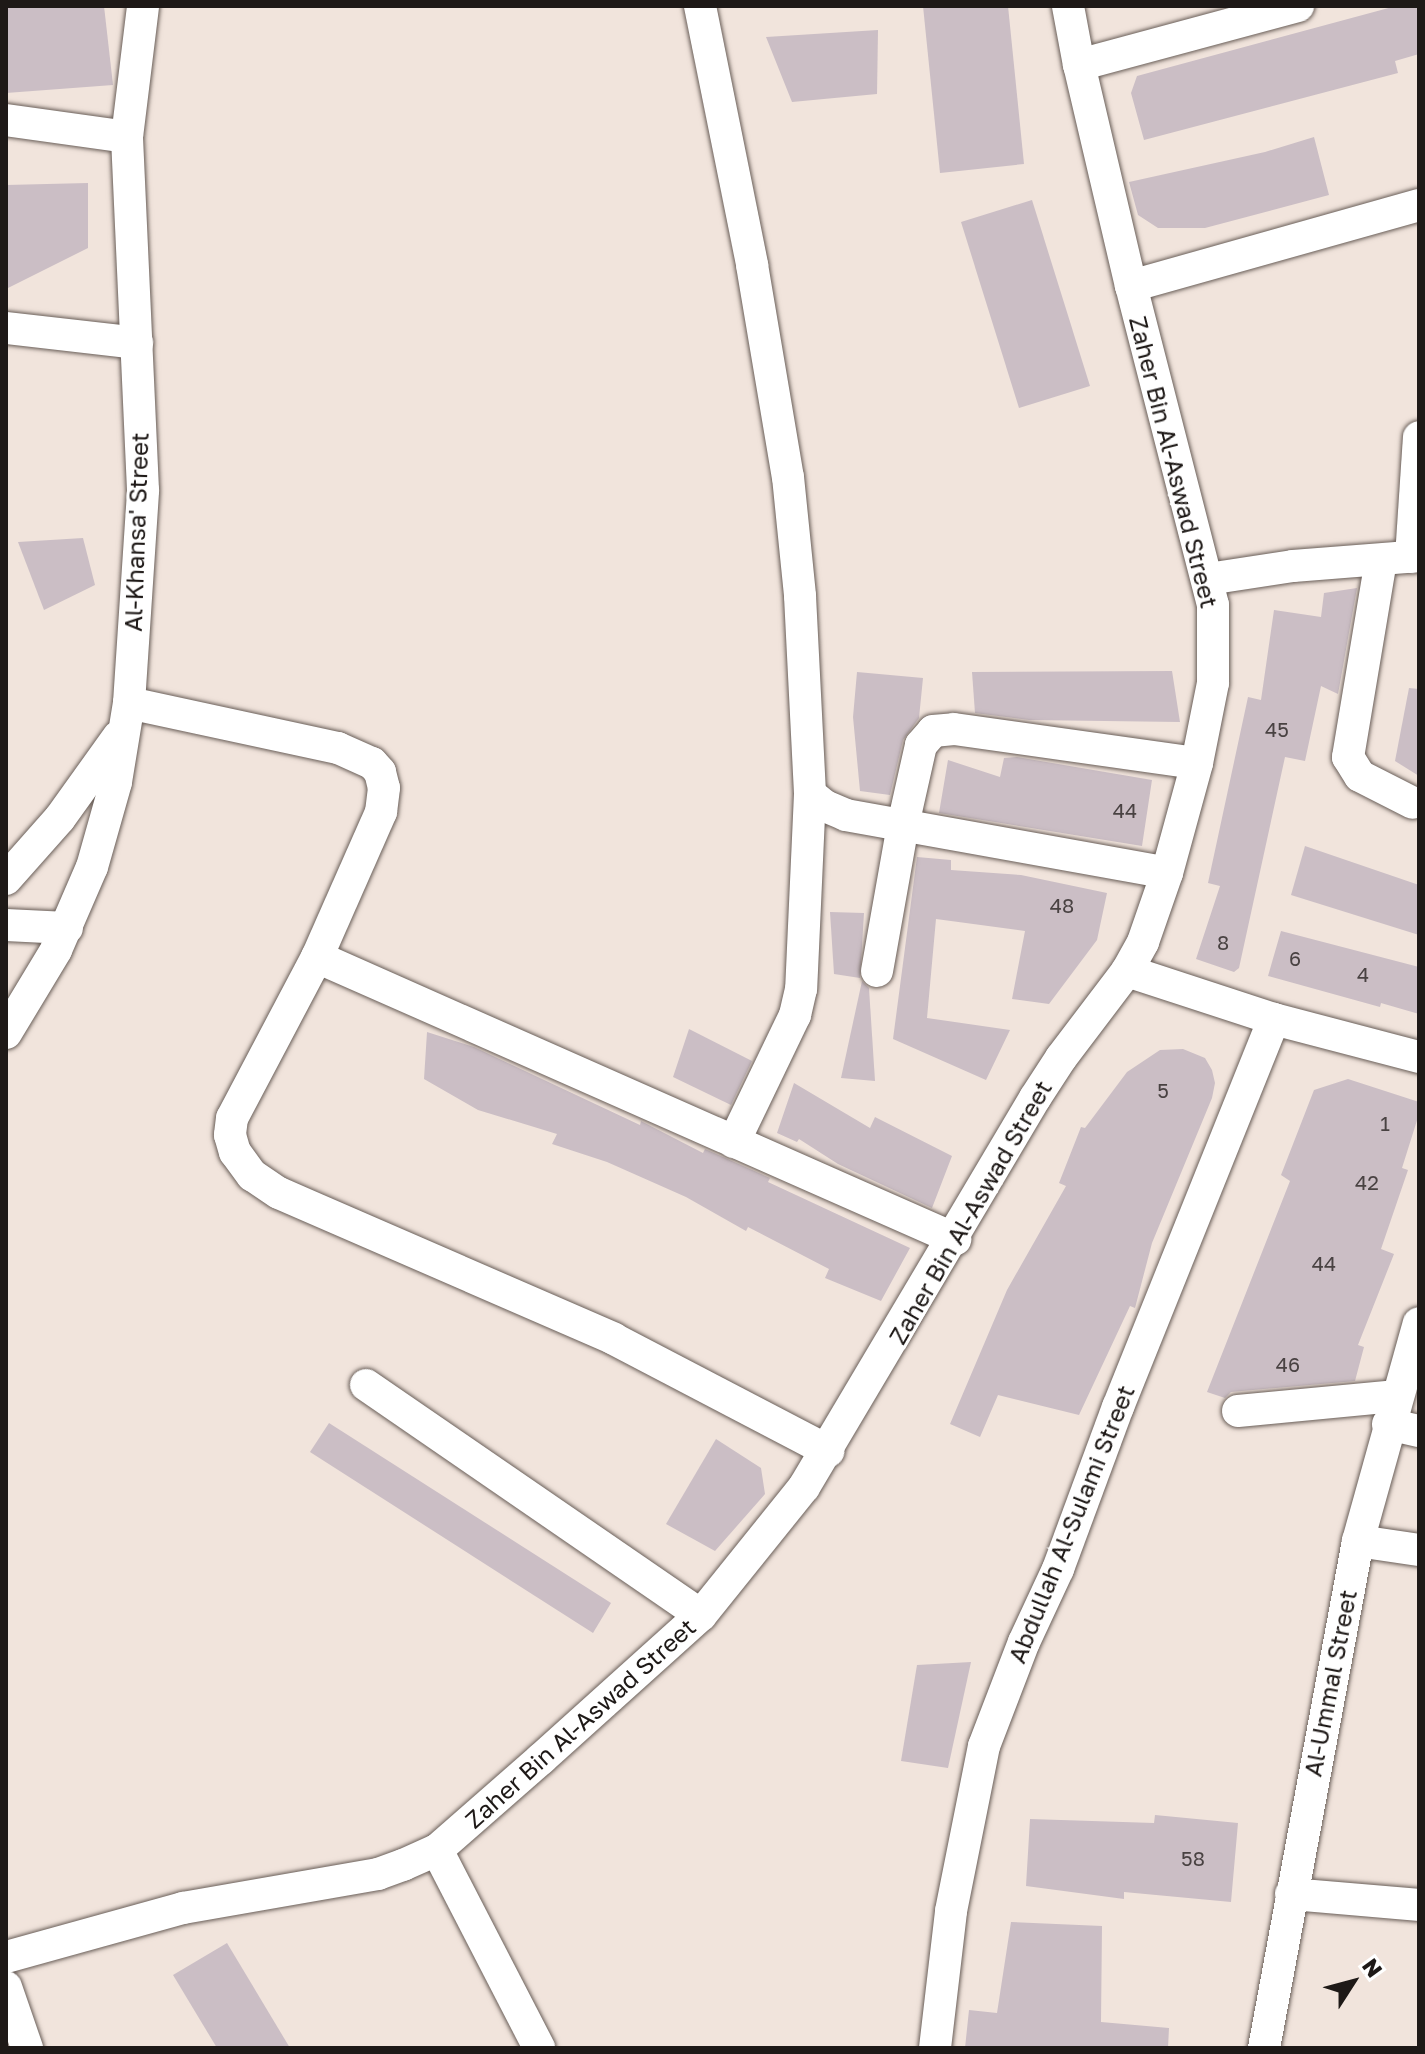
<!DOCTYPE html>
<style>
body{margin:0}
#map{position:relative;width:1425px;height:2054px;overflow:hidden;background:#f1e4dc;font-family:"Golos Text",sans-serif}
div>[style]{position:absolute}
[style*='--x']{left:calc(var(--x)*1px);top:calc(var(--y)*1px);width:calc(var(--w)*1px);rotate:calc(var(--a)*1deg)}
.building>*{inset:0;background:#cbbec5}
.roads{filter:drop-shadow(0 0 2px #695e58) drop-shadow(0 0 2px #695e58)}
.minor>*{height:32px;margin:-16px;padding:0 16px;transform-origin:16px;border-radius:16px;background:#fff}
span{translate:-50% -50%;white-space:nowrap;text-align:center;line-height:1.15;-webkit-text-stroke:6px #fff;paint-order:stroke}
.number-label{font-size:20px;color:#494242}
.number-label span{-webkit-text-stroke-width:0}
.street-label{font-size:24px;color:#1e1917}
.frame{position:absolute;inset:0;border:8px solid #1e1917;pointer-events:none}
.north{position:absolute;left:1313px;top:1942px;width:80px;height:80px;-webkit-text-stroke:6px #fff;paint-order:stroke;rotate:54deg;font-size:22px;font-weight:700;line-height:32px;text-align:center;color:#1e1917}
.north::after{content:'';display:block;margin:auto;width:28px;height:36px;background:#1e1917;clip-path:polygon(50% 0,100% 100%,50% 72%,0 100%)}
</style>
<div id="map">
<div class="building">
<div style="clip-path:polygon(6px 6px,104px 6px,113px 85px,6px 93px)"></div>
<div style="clip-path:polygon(923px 6px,1008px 6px,1024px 164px,940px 173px)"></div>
<div style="clip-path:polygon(1396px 6px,1419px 6px,1419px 54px,1395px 61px,1398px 73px,1144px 140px,1131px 93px,1137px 76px)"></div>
<div style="clip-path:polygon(878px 30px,877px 94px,792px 102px,766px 37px)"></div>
<div style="clip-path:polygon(1314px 137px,1329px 195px,1205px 228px,1158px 228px,1138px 215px,1129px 182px,1265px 152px)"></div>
<div style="clip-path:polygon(88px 183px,88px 248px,6px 289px,6px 185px)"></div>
<div style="clip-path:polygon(1032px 200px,1090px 386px,1019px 408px,961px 222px)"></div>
<div style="clip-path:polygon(83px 538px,95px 585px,44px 610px,18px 542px)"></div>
<div style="clip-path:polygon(1357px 588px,1338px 694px,1321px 686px,1305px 761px,1285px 757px,1239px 968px,1234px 972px,1196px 959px,1220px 886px,1208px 883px,1248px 697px,1261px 700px,1274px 610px,1321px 617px,1324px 593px)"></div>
<div style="clip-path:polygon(1172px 671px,1180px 722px,1029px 720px,975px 713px,972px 672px)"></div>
<div style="clip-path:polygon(857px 672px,923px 678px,919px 718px,903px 740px,890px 795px,860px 791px,853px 717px)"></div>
<div style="clip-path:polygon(1409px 688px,1419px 689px,1419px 776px,1395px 761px)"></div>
<div style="clip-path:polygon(1017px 757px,1152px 780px,1142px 846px,939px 813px,948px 760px,1000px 777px,1004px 758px)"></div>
<div style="clip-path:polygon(1305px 846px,1419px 885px,1419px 935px,1291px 895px)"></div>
<div style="clip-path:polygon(917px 857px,951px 860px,951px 870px,1021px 875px,1107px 893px,1097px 940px,1049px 1004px,1012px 999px,1025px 931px,936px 919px,927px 1018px,1010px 1030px,986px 1080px,893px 1039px)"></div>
<div style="clip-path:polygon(830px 912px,864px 913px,860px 978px,834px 974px)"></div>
<div style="clip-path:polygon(1281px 931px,1419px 967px,1419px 1014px,1381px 1003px,1380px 1007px,1268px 976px)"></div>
<div style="clip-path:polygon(862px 981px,869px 988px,875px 1081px,841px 1078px)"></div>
<div style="clip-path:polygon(689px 1029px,752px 1061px,731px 1105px,673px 1077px)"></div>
<div style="clip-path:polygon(427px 1032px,474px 1047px,640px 1125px,641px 1121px,703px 1153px,705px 1149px,770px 1178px,768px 1182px,910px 1248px,881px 1301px,825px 1278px,829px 1269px,748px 1227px,746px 1231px,686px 1197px,607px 1162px,552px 1144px,557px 1134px,478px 1110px,424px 1079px)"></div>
<div style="clip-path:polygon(1183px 1049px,1205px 1058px,1212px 1070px,1215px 1083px,1212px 1098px,1152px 1243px,1135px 1308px,1130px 1306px,1079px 1415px,998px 1395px,980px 1437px,950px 1424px,1007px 1290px,1066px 1186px,1059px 1183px,1081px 1127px,1085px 1128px,1127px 1072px,1160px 1050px)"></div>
<div style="clip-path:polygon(1348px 1079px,1419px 1102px,1419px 1114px,1402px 1168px,1408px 1170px,1381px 1249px,1394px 1254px,1358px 1345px,1364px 1347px,1355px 1381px,1231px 1392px,1225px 1398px,1207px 1392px,1290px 1181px,1281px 1175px,1314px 1090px)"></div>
<div style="clip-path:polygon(794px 1083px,870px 1128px,875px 1117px,952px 1156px,932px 1208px,838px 1164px,799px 1139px,797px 1142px,777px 1133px)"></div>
<div style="clip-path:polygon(329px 1423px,611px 1603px,593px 1633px,310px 1452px)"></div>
<div style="clip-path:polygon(716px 1439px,761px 1468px,765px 1494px,715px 1551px,666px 1524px)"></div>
<div style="clip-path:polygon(971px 1662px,948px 1768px,901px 1761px,917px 1665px)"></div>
<div style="clip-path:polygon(1155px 1815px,1238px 1823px,1231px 1902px,1124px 1892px,1124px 1899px,1026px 1886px,1030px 1819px,1154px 1823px)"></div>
<div style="clip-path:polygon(1011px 1922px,1102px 1926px,1101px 2022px,1169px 2028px,1168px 2048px,965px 2048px,969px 2010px,997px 2013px)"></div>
<div style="clip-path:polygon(227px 1943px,290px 2048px,217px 2048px,173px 1975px)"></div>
</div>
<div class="roads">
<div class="minor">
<div style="--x:700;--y:6;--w:264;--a:78.6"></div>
<div style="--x:752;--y:265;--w:215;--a:80.4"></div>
<div style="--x:788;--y:477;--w:120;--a:84.2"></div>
<div style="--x:800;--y:596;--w:198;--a:87.1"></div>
<div style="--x:810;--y:794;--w:195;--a:92.6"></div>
<div style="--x:801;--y:989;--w:27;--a:103"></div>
<div style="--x:795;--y:1015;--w:141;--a:115.7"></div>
<div style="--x:1079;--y:65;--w:227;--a:-15.1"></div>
<div style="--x:6;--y:120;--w:122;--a:8"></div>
<div style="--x:1131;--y:286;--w:299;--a:-15.7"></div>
<div style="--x:6;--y:328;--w:132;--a:6.5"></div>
<div style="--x:1411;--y:557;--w:120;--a:-86.2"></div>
<div style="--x:1381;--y:560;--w:200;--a:99.5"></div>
<div style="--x:1348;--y:757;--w:22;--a:58"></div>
<div style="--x:1360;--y:776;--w:59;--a:27"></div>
<div style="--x:1208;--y:579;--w:86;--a:-8.7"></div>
<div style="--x:1293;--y:566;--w:126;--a:-4.5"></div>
<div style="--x:129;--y:703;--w:214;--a:12.2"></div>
<div style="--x:338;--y:748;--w:37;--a:24"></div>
<div style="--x:372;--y:763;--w:12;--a:48"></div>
<div style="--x:380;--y:772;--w:16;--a:76"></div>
<div style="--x:384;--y:788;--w:24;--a:97"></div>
<div style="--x:381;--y:812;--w:158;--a:113.8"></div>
<div style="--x:317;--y:957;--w:698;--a:23.85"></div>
<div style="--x:810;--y:794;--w:19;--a:39"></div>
<div style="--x:825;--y:806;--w:23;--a:23"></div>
<div style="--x:846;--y:815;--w:326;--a:10.2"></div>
<div style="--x:6;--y:879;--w:81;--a:-48.5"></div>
<div style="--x:60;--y:818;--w:100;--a:-54.4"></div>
<div style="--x:6;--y:925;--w:61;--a:2.8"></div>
<div style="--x:317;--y:957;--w:182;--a:117.8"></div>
<div style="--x:232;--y:1118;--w:17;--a:97"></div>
<div style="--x:230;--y:1135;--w:18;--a:74"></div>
<div style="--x:235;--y:1152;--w:29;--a:54"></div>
<div style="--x:252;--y:1175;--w:32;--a:34"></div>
<div style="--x:279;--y:1193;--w:365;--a:23.5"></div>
<div style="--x:614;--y:1339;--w:242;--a:27.6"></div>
<div style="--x:877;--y:971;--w:148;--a:-79.9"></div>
<div style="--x:903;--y:825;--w:82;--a:-77.3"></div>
<div style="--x:921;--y:745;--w:18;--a:-49"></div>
<div style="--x:933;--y:731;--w:21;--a:-5"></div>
<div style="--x:954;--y:729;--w:245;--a:8"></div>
<div style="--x:1127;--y:971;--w:155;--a:18.1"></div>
<div style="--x:1274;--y:1019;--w:150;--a:14.7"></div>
<div style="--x:6;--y:1033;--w:97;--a:-58.9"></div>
<div style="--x:56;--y:950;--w:90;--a:-66.6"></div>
<div style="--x:92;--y:867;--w:88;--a:-74.2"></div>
<div style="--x:116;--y:782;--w:80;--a:-80.7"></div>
<div style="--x:129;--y:703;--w:213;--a:-86.2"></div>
<div style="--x:143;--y:490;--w:353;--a:-92.6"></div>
<div style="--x:127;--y:137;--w:132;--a:-83"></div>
<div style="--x:366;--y:1385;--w:406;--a:34.5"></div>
<div style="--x:1238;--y:1411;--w:160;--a:-5.4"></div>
<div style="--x:1388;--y:1424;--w:32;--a:13"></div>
<div style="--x:1358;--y:1541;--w:62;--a:8.4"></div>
<div style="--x:437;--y:1850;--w:223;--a:62.7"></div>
<div style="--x:1291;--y:1894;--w:128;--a:4.9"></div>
<div style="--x:6;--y:1957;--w:184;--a:-15.5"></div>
<div style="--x:183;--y:1908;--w:198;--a:-9.9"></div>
<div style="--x:378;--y:1874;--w:27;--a:-20"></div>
<div style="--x:403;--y:1865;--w:37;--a:-24"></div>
<div style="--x:437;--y:1850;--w:138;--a:-41.2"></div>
<div style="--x:541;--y:1759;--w:215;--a:-42"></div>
<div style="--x:701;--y:1615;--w:164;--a:-51.2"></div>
<div style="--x:804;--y:1487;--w:452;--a:-59.3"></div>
<div style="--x:1035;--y:1098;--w:48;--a:-57"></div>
<div style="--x:1061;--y:1058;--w:109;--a:-52.8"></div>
<div style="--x:1127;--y:971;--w:33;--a:-61"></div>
<div style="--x:1143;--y:942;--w:73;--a:-70.8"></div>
<div style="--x:1167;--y:873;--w:114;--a:-74.7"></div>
<div style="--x:1197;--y:763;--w:82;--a:-78.7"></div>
<div style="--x:1213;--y:683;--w:78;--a:-90"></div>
<div style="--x:1213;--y:605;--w:329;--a:-104.4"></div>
<div style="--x:1131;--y:286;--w:227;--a:-103.2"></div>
<div style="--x:1079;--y:65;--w:60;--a:-100.6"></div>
<div style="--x:6;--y:1987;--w:65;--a:71"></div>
<div style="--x:935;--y:2048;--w:138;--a:-83.3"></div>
<div style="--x:951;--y:1911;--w:168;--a:-78.7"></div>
<div style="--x:984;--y:1746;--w:111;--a:-69"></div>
<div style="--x:1024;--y:1642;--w:81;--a:-65"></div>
<div style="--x:1058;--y:1569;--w:173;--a:-69.7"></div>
<div style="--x:1118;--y:1407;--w:418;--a:-68.1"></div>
<div style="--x:1264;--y:2048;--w:516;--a:-79.5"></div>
<div style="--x:1358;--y:1541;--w:226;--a:-74.4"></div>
</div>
</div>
<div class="number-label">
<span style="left:1277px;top:729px">45</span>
<span style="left:1125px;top:810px">44</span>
<span style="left:1062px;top:905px">48</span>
<span style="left:1223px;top:942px">8</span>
<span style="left:1295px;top:958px">6</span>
<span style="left:1363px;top:974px">4</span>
<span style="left:1163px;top:1090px">5</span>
<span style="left:1385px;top:1123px">1</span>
<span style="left:1367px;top:1182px">42</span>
<span style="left:1324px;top:1263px">44</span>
<span style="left:1288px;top:1364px">46</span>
<span style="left:1193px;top:1858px">58</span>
</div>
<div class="street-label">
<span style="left:1174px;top:462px;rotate:76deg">Zaher Bin Al-Aswad Street</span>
<span style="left:136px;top:532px;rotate:-88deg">Al-Khansa' Street</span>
<span style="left:970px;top:1212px;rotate:-60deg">Zaher Bin Al-Aswad Street</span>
<span style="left:1071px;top:1524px;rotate:-68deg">Abdullah Al-Sulami Street</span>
<span style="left:1330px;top:1683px;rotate:-79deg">Al-Ummal Street</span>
<span style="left:580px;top:1723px;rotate:-42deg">Zaher Bin Al-Aswad Street</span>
</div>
<div class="frame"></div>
<div class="north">N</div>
</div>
